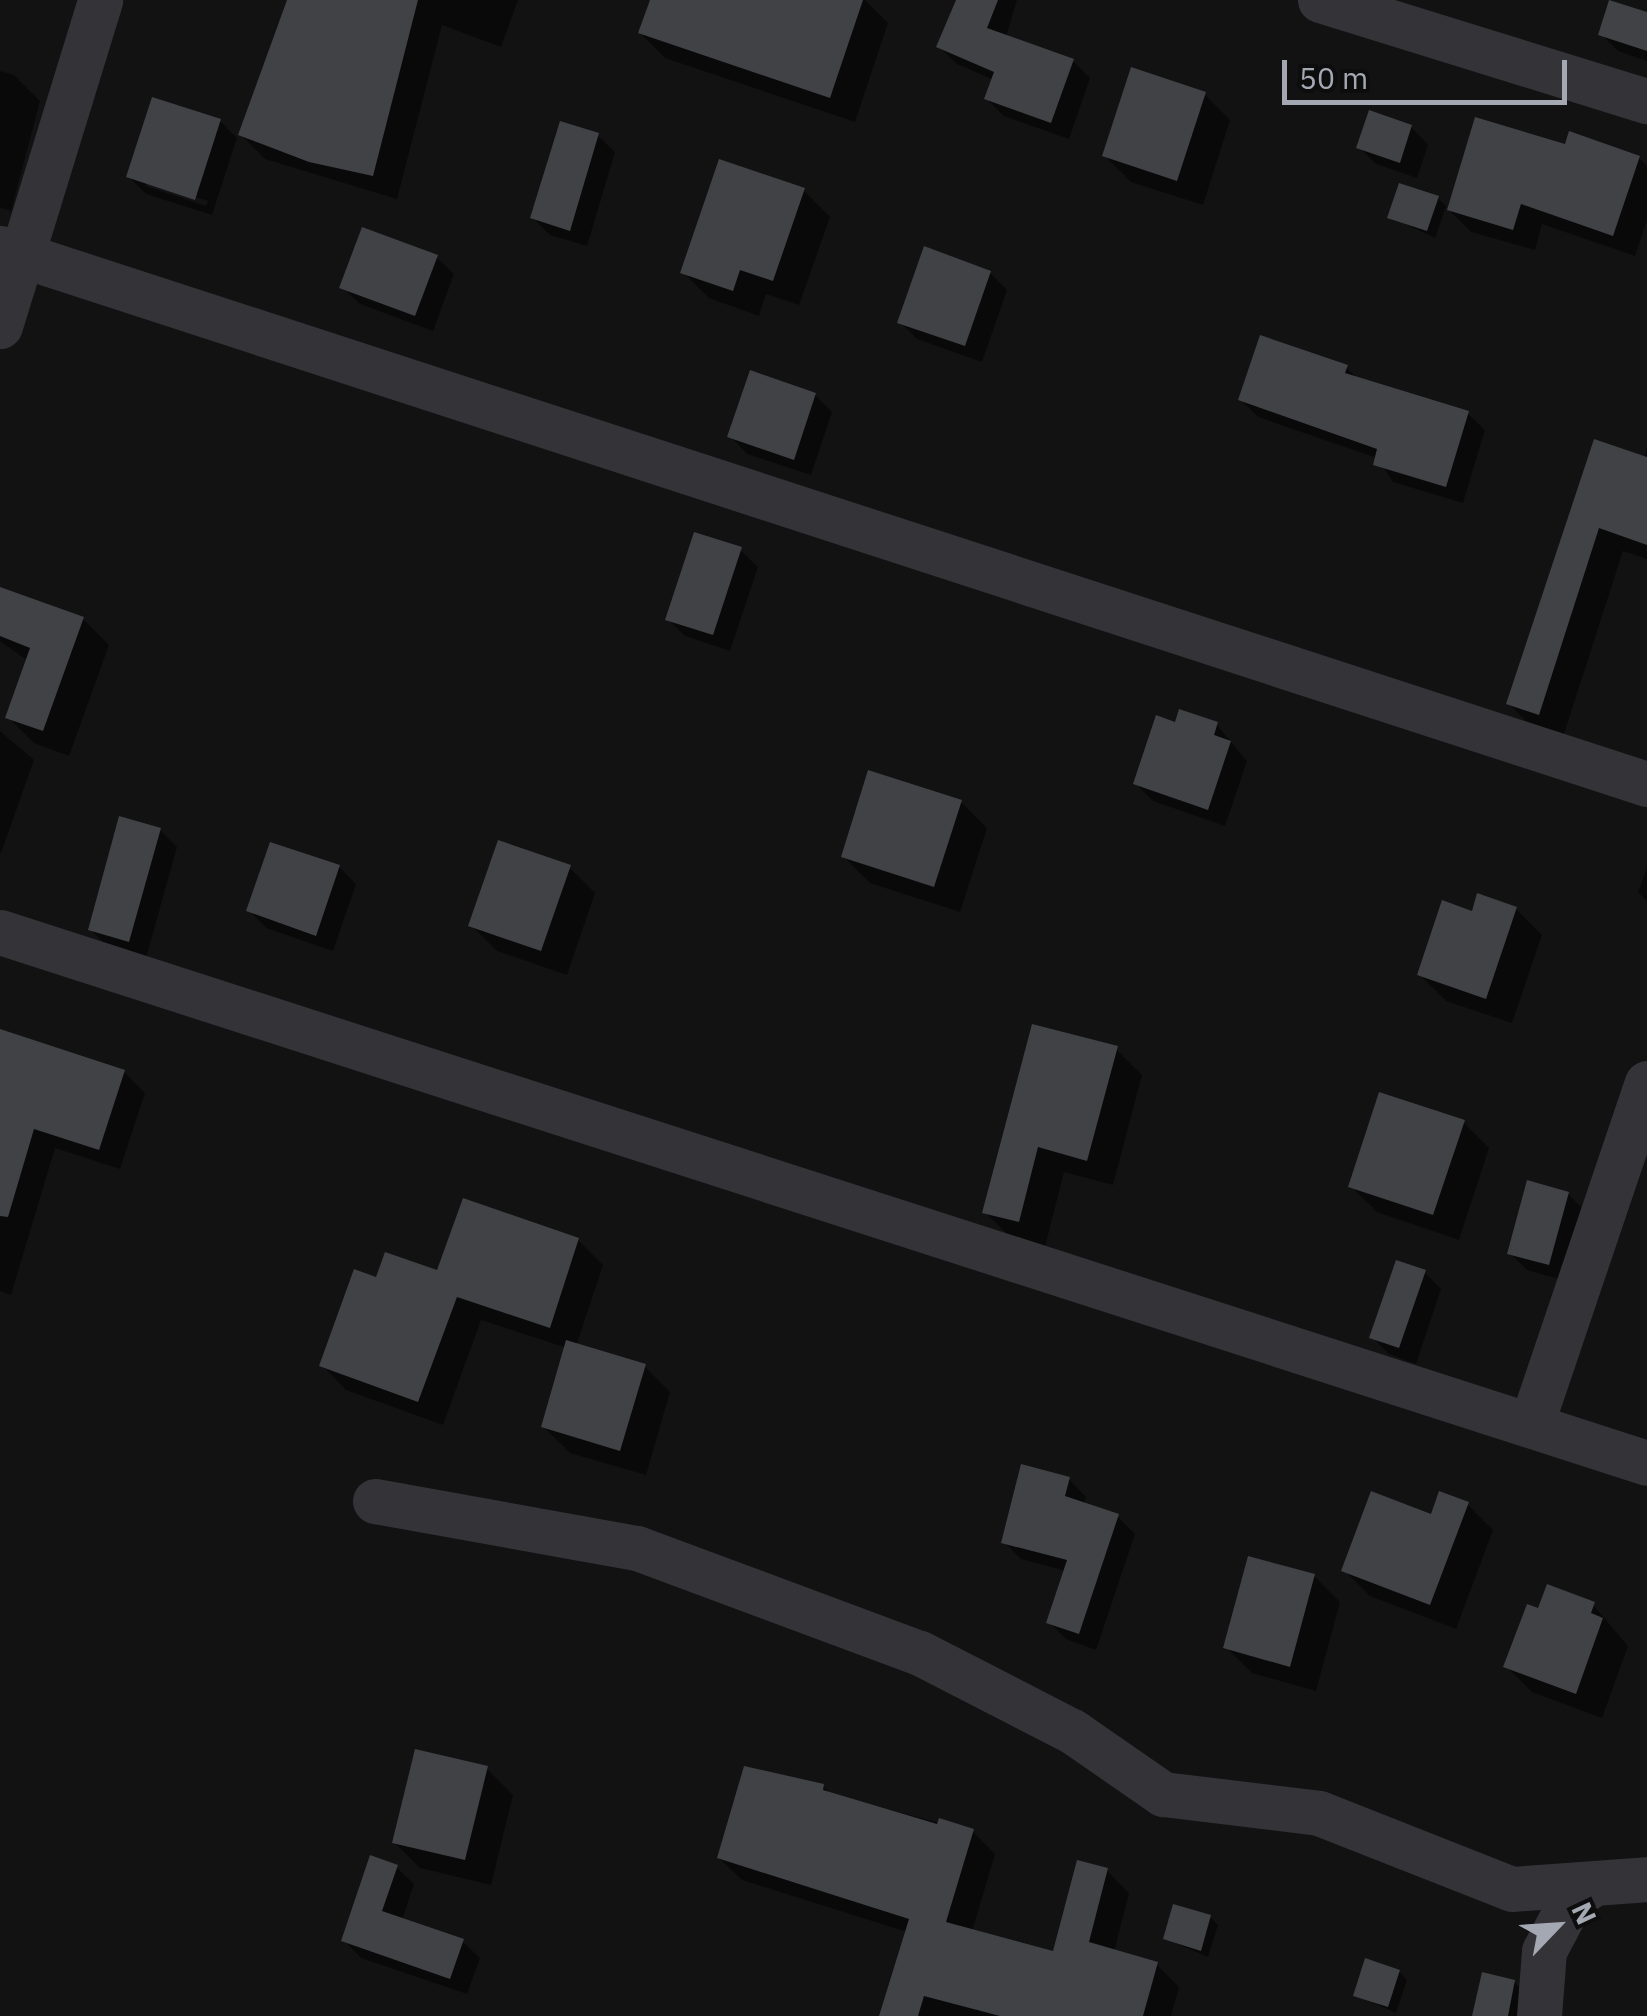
<!DOCTYPE html>
<style>
body{margin:0}
#map{position:relative;width:1647px;height:2016px;overflow:hidden;background:#121213;font-family:"IBM Plex Sans",sans-serif}
div>[style]{position:absolute}
[style*='--x']{left:calc(var(--x)*1px);top:calc(var(--y)*1px);width:calc(var(--w)*1px);rotate:calc(var(--a)*1deg)}
.shadow>*{inset:0;background:#0007}
.building>*{inset:0;background:#414246}
.street>*{height:45px;margin:-22.5px;padding:0 22.5px;transform-origin:22.5px;border-radius:22.5px;background:#333338}
span{translate:-50% -50%;white-space:nowrap;text-align:center;line-height:1.15;-webkit-text-stroke:8px #0d0d0e;paint-order:stroke}
.north{position:absolute;left:1507px;top:1876px;width:100px;height:100px;-webkit-text-stroke:8px #0d0d0e;paint-order:stroke;rotate:65deg;font-size:28px;font-weight:700;line-height:40px;text-align:center;color:#a4a8b3}
.north::after{content:'';display:block;margin:auto;width:35px;height:45px;background:#a4a8b3;clip-path:polygon(50% 0,100% 100%,50% 72%,0 100%)}
.scale{position:absolute;left:1282px;top:60px;width:285px;height:45px;box-sizing:border-box;border:5px solid #a4a8b3;border-top:0;padding-left:12px;font-size:30px;line-height:35px;white-space:nowrap;color:#a4a8b3;-webkit-text-stroke:8px #0d0d0e;paint-order:stroke}
</style>
<div id="map">
<div class="shadow">
<div style="clip-path:polygon(290px 0,518px 0,501px 47px,442px 25px,397px 199px,265px 159px,240px 134px)"></div>
<div style="clip-path:polygon(652px 0,865px 0,888px 23px,855px 122px,665px 58px,640px 33px)"></div>
<div style="clip-path:polygon(958px 0,1017px 0,1006px 37px,1073px 61px,1090px 78px,1069px 139px,1004px 116px,987px 99px,994px 80px,957px 64px,939px 47px)"></div>
<div style="clip-path:polygon(1647px 14px,1647px 61px,1618px 51px,1601px 34px)"></div>
<div style="clip-path:polygon(0 71px,14px 75px,40px 101px,11px 211px,0 208px)"></div>
<div style="clip-path:polygon(1204px 94px,1230px 120px,1203px 205px,1131px 182px,1105px 156px)"></div>
<div style="clip-path:polygon(evenodd,220px 121px,237px 138px,212px 215px,146px 194px,129px 177px,220px 121px,146px 181px,208px 201px,206px 206px,146px 186px,146px 181px)"></div>
<div style="clip-path:polygon(1411px 127px,1428px 145px,1417px 178px,1376px 164px,1359px 147px)"></div>
<div style="clip-path:polygon(597px 135px,615px 152px,587px 246px,550px 235px,533px 218px)"></div>
<div style="clip-path:polygon(1566px 147px,1639px 158px,1647px 166px,1647px 220px,1635px 256px,1542px 224px,1535px 250px,1471px 232px,1449px 210px)"></div>
<div style="clip-path:polygon(804px 191px,830px 217px,799px 305px,766px 294px,759px 316px,709px 298px,683px 272px)"></div>
<div style="clip-path:polygon(1438px 198px,1446px 206px,1435px 238px,1390px 217px)"></div>
<div style="clip-path:polygon(436px 257px,454px 274px,433px 331px,360px 304px,342px 287px)"></div>
<div style="clip-path:polygon(990px 273px,1007px 290px,982px 362px,917px 339px,900px 322px)"></div>
<div style="clip-path:polygon(1346px 367px,1359px 380px,1467px 413px,1485px 430px,1463px 503px,1393px 482px,1377px 458px,1258px 417px,1241px 400px)"></div>
<div style="clip-path:polygon(815px 395px,832px 412px,811px 475px,747px 454px,730px 436px)"></div>
<div style="clip-path:polygon(1595px 442px,1644px 459px,1647px 447px,1647px 559px,1623px 551px,1563px 737px,1533px 728px,1509px 704px)"></div>
<div style="clip-path:polygon(740px 550px,758px 567px,730px 651px,685px 636px,668px 619px)"></div>
<div style="clip-path:polygon(0 602px,83px 619px,109px 645px,69px 756px,34px 743px,8px 717px,28px 661px,0 641px)"></div>
<div style="clip-path:polygon(1177px 725px,1217px 725px,1247px 761px,1225px 826px,1153px 801px,1136px 784px)"></div>
<div style="clip-path:polygon(0 731px,34px 760px,1px 853px,0 853px)"></div>
<div style="clip-path:polygon(961px 802px,987px 828px,960px 912px,870px 883px,844px 857px)"></div>
<div style="clip-path:polygon(160px 830px,177px 847px,146px 958px,108px 947px,90px 929px)"></div>
<div style="clip-path:polygon(339px 867px,356px 884px,333px 951px,266px 928px,249px 910px)"></div>
<div style="clip-path:polygon(569px 867px,595px 893px,567px 975px,497px 951px,471px 925px)"></div>
<div style="clip-path:polygon(1647px 868px,1647px 901px,1638px 892px)"></div>
<div style="clip-path:polygon(1516px 909px,1542px 935px,1512px 1023px,1446px 1001px,1420px 975px,1473px 914px)"></div>
<div style="clip-path:polygon(0 1033px,124px 1072px,145px 1093px,120px 1169px,55px 1148px,11px 1295px,0 1291px)"></div>
<div style="clip-path:polygon(1116px 1049px,1142px 1075px,1113px 1185px,1064px 1172px,1045px 1247px,1011px 1238px,985px 1212px)"></div>
<div style="clip-path:polygon(1463px 1122px,1489px 1148px,1459px 1240px,1377px 1212px,1351px 1186px)"></div>
<div style="clip-path:polygon(1568px 1194px,1585px 1211px,1566px 1281px,1527px 1270px,1510px 1253px)"></div>
<div style="clip-path:polygon(578px 1240px,603px 1265px,576px 1346px,644px 1366px,670px 1392px,646px 1475px,570px 1453px,544px 1427px,567px 1348px,481px 1320px,443px 1425px,346px 1390px,322px 1365px,378px 1280px,438px 1273px)"></div>
<div style="clip-path:polygon(1424px 1272px,1441px 1289px,1416px 1364px,1389px 1354px,1372px 1337px)"></div>
<div style="clip-path:polygon(1069px 1479px,1086px 1497px,1084px 1505px,1118px 1517px,1135px 1534px,1096px 1650px,1066px 1639px,1049px 1622px,1066px 1571px,1021px 1559px,1004px 1542px)"></div>
<div style="clip-path:polygon(1467px 1504px,1493px 1530px,1456px 1629px,1370px 1596px,1344px 1570px)"></div>
<div style="clip-path:polygon(1314px 1576px,1340px 1602px,1316px 1691px,1252px 1673px,1226px 1647px)"></div>
<div style="clip-path:polygon(1593px 1605px,1628px 1646px,1602px 1718px,1532px 1692px,1506px 1666px,1540px 1611px)"></div>
<div style="clip-path:polygon(487px 1769px,513px 1795px,491px 1885px,420px 1868px,394px 1842px)"></div>
<div style="clip-path:polygon(823px 1786px,832px 1795px,972px 1831px,995px 1854px,972px 1932px,1055px 1954px,1106px 1870px,1129px 1893px,1114px 1952px,1156px 1964px,1179px 1987px,1171px 2016px,882px 2016px,907px 1932px,742px 1880px,719px 1858px)"></div>
<div style="clip-path:polygon(396px 1867px,414px 1884px,402px 1920px,462px 1941px,480px 1958px,467px 1994px,361px 1958px,344px 1940px)"></div>
<div style="clip-path:polygon(1210px 1917px,1218px 1925px,1208px 1957px,1166px 1939px)"></div>
<div style="clip-path:polygon(1399px 1972px,1407px 1980px,1396px 2013px,1356px 1995px)"></div>
<div style="clip-path:polygon(1514px 1982px,1531px 1999px,1528px 2016px,1474px 2016px)"></div>
</div>
<div class="building">
<div style="clip-path:polygon(287px 0,418px 0,373px 176px,309px 162px,238px 135px)"></div>
<div style="clip-path:polygon(650px 0,863px 0,830px 98px,638px 33px)"></div>
<div style="clip-path:polygon(956px 0,998px 0,987px 28px,1074px 59px,1051px 123px,984px 99px,994px 72px,936px 47px)"></div>
<div style="clip-path:polygon(1609px 0,1647px 12px,1647px 51px,1598px 35px)"></div>
<div style="clip-path:polygon(1131px 67px,1206px 92px,1177px 181px,1102px 156px)"></div>
<div style="clip-path:polygon(152px 97px,221px 119px,195px 200px,126px 177px)"></div>
<div style="clip-path:polygon(1369px 110px,1412px 125px,1400px 163px,1356px 148px)"></div>
<div style="clip-path:polygon(1475px 117px,1565px 144px,1569px 131px,1640px 156px,1613px 236px,1521px 204px,1513px 230px,1447px 210px)"></div>
<div style="clip-path:polygon(560px 121px,599px 133px,570px 231px,530px 218px)"></div>
<div style="clip-path:polygon(719px 159px,805px 188px,773px 281px,740px 270px,733px 291px,680px 273px)"></div>
<div style="clip-path:polygon(1399px 183px,1439px 196px,1427px 231px,1387px 218px)"></div>
<div style="clip-path:polygon(362px 227px,438px 255px,415px 316px,339px 288px)"></div>
<div style="clip-path:polygon(924px 246px,991px 271px,965px 346px,897px 323px)"></div>
<div style="clip-path:polygon(1260px 335px,1348px 365px,1345px 373px,1469px 411px,1446px 487px,1373px 465px,1377px 449px,1238px 400px)"></div>
<div style="clip-path:polygon(750px 370px,816px 393px,794px 460px,727px 437px)"></div>
<div style="clip-path:polygon(1594px 439px,1647px 457px,1647px 545px,1599px 528px,1539px 715px,1506px 704px)"></div>
<div style="clip-path:polygon(694px 532px,742px 547px,713px 635px,665px 620px)"></div>
<div style="clip-path:polygon(0 587px,84px 617px,43px 731px,5px 718px,30px 648px,0 636px)"></div>
<div style="clip-path:polygon(1179px 709px,1218px 722px,1214px 735px,1231px 741px,1208px 810px,1133px 784px,1156px 715px,1175px 722px)"></div>
<div style="clip-path:polygon(868px 770px,962px 800px,934px 887px,841px 857px)"></div>
<div style="clip-path:polygon(119px 816px,161px 828px,129px 942px,88px 930px)"></div>
<div style="clip-path:polygon(498px 840px,571px 865px,541px 951px,468px 926px)"></div>
<div style="clip-path:polygon(270px 842px,340px 865px,316px 936px,246px 911px)"></div>
<div style="clip-path:polygon(1477px 893px,1517px 907px,1486px 999px,1417px 975px,1442px 900px,1472px 911px)"></div>
<div style="clip-path:polygon(1032px 1024px,1118px 1046px,1087px 1161px,1038px 1147px,1019px 1222px,982px 1213px)"></div>
<div style="clip-path:polygon(0 1029px,125px 1070px,99px 1150px,34px 1129px,8px 1217px,0 1216px)"></div>
<div style="clip-path:polygon(1379px 1092px,1465px 1120px,1433px 1215px,1348px 1187px)"></div>
<div style="clip-path:polygon(1527px 1180px,1569px 1192px,1549px 1265px,1507px 1254px)"></div>
<div style="clip-path:polygon(463px 1198px,579px 1238px,550px 1328px,457px 1297px,418px 1402px,319px 1366px,354px 1269px,376px 1277px,385px 1252px,437px 1270px)"></div>
<div style="clip-path:polygon(1396px 1260px,1426px 1270px,1399px 1348px,1369px 1338px)"></div>
<div style="clip-path:polygon(566px 1340px,646px 1364px,620px 1451px,541px 1427px)"></div>
<div style="clip-path:polygon(1021px 1464px,1070px 1477px,1065px 1496px,1119px 1514px,1079px 1634px,1046px 1623px,1067px 1560px,1001px 1543px)"></div>
<div style="clip-path:polygon(1371px 1491px,1431px 1514px,1439px 1491px,1469px 1502px,1430px 1605px,1341px 1571px)"></div>
<div style="clip-path:polygon(1248px 1556px,1315px 1574px,1290px 1667px,1223px 1648px)"></div>
<div style="clip-path:polygon(1547px 1584px,1595px 1602px,1591px 1613px,1603px 1618px,1576px 1694px,1503px 1667px,1527px 1604px,1538px 1608px)"></div>
<div style="clip-path:polygon(415px 1749px,488px 1766px,465px 1860px,392px 1843px)"></div>
<div style="clip-path:polygon(744px 1766px,824px 1784px,823px 1790px,937px 1824px,939px 1818px,974px 1829px,946px 1922px,1053px 1951px,1077px 1860px,1108px 1868px,1089px 1942px,1158px 1962px,1143px 2016px,1000px 2016px,924px 1996px,918px 2016px,879px 2016px,909px 1919px,717px 1858px)"></div>
<div style="clip-path:polygon(370px 1855px,398px 1865px,382px 1911px,464px 1939px,450px 1979px,341px 1941px)"></div>
<div style="clip-path:polygon(1173px 1904px,1211px 1915px,1201px 1951px,1163px 1939px)"></div>
<div style="clip-path:polygon(1365px 1958px,1400px 1970px,1388px 2007px,1353px 1996px)"></div>
<div style="clip-path:polygon(1482px 1972px,1515px 1980px,1508px 2016px,1472px 2016px)"></div>
</div>
<div class="street">
<div style="--x:1320;--y:0;--w:342;--a:17.2"></div>
<div style="--x:0;--y:248;--w:1732;--a:18.03"></div>
<div style="--x:0;--y:326;--w:341;--a:-72.9"></div>
<div style="--x:0;--y:932;--w:1730;--a:17.87"></div>
<div style="--x:1531;--y:1425;--w:361;--a:-71.3"></div>
<div style="--x:375;--y:1501;--w:266;--a:10.2"></div>
<div style="--x:637;--y:1548;--w:302;--a:20.4"></div>
<div style="--x:920;--y:1653;--w:171;--a:27.2"></div>
<div style="--x:1072;--y:1731;--w:111;--a:34.7"></div>
<div style="--x:1163;--y:1794;--w:157;--a:6.9"></div>
<div style="--x:1319;--y:1813;--w:207;--a:21.5"></div>
<div style="--x:1512;--y:1889;--w:135;--a:-4.2"></div>
<div style="--x:1539;--y:2016;--w:65;--a:-85.6"></div>
<div style="--x:1544;--y:1951;--w:60;--a:-62.2"></div>
<div style="--x:1572;--y:1898;--w:25;--a:-34"></div>
</div>
<div class="north">N</div>
<div class="scale">50 m</div>
</div>
